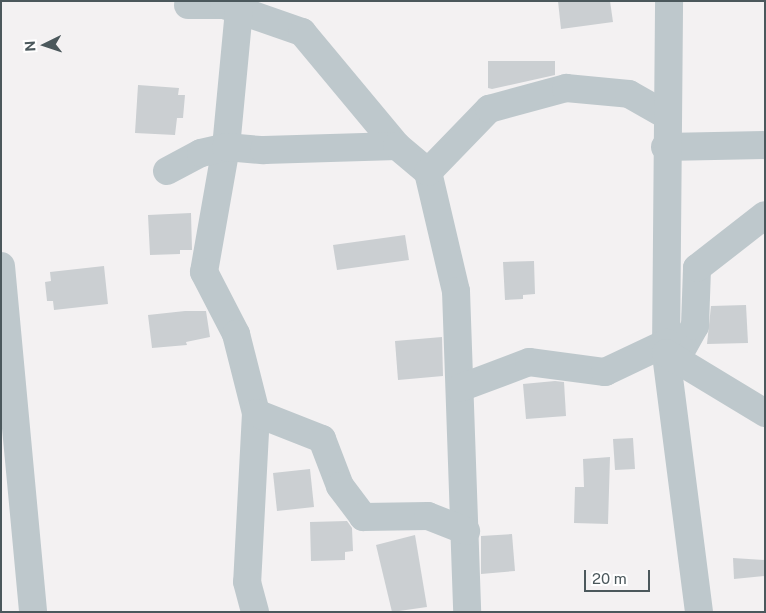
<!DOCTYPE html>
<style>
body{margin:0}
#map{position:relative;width:766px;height:613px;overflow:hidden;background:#f3f1f2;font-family:"Public Sans",sans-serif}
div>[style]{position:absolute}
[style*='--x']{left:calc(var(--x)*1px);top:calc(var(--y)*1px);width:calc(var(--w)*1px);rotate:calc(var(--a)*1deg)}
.building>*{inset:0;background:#cbcfd2}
.minor>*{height:28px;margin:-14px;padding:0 14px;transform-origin:14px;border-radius:14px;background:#bec8cc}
span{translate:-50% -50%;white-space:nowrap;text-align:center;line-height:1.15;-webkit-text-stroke:4px #fff;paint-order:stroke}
.frame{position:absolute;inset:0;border:2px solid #4b585c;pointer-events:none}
.north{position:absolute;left:20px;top:20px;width:50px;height:50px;-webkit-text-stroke:4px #fff;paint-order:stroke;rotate:266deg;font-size:14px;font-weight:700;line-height:20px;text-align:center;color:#4b585c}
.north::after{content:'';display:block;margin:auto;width:18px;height:22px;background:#4b585c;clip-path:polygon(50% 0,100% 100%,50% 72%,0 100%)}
.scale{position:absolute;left:584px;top:570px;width:66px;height:22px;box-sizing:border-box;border:2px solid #4b585c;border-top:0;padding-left:6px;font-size:15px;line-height:18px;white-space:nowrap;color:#4b585c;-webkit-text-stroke:4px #fff;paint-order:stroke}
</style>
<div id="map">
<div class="building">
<div style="clip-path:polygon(558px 1px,610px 1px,613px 22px,561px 29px)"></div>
<div style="clip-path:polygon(488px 61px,555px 61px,555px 75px,492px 89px,488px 88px)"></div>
<div style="clip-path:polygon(138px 85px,179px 88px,178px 95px,185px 95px,183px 118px,177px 118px,175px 135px,135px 133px)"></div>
<div style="clip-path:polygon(191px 213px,192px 250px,180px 250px,180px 254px,150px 255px,148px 215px)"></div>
<div style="clip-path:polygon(405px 235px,409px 260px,337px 270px,333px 245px)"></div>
<div style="clip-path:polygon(534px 261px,535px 294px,523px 295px,523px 299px,505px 300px,503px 262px)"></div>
<div style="clip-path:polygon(104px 266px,108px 304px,54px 310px,53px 301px,47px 301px,45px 282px,51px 281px,50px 272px)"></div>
<div style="clip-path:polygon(746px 305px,748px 343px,707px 344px,711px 306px)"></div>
<div style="clip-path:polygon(185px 311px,206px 311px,210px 337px,186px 342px,187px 345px,152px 348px,148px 315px)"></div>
<div style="clip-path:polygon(442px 337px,443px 376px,398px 380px,395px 341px)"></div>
<div style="clip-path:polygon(555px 381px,564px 382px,566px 416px,526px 419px,523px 384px)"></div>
<div style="clip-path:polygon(633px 438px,635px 469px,615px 470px,613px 439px)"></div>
<div style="clip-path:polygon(610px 457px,608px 524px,574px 523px,575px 487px,584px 487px,583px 459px)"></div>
<div style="clip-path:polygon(310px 469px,314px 507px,277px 511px,273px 473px)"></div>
<div style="clip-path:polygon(347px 521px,352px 528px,353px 551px,345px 552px,345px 560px,311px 561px,310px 522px)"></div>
<div style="clip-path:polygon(512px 534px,515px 571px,481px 574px,481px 536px)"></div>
<div style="clip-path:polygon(415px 535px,427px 607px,392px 612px,376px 545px)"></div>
<div style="clip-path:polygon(733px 558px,765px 560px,765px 576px,734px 579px)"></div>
</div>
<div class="minor">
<div style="--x:188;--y:5;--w:36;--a:0"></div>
<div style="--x:224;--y:5;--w:83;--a:19.1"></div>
<div style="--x:302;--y:32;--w:148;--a:50.2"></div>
<div style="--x:239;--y:10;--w:138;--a:95.4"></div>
<div style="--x:226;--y:147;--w:127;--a:100"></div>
<div style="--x:204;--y:272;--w:70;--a:62.7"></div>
<div style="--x:236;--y:334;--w:81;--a:75.8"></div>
<div style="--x:256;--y:413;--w:169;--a:93"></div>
<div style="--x:247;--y:582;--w:31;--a:75"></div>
<div style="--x:665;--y:147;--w:100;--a:-1.1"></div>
<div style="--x:167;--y:171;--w:38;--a:-28"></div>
<div style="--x:201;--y:153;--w:26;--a:-13"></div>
<div style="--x:226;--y:147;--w:38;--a:5"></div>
<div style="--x:264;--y:150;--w:133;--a:-1.7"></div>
<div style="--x:397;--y:146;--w:40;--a:40"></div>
<div style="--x:428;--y:172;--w:122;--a:76.8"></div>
<div style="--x:456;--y:291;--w:321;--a:88"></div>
<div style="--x:428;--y:172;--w:88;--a:-45.9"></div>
<div style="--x:489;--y:109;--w:80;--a:-15.3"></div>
<div style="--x:566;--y:88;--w:63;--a:5.4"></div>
<div style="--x:629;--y:94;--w:43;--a:29.6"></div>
<div style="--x:1;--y:266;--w:347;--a:84.7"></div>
<div style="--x:666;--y:353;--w:352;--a:-89.5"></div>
<div style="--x:676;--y:360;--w:39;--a:-61"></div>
<div style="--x:695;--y:326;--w:58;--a:-88"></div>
<div style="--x:697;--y:268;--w:86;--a:-37.9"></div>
<div style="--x:460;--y:388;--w:74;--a:-20.6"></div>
<div style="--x:529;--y:362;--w:77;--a:7.5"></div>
<div style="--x:605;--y:372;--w:68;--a:-25.4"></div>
<div style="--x:256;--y:413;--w:71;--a:21.5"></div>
<div style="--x:322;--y:439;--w:50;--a:69"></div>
<div style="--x:340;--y:486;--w:39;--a:53"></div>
<div style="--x:363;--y:517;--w:65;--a:-0.9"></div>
<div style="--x:428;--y:516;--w:41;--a:21.5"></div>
<div style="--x:699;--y:612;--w:261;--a:-97.3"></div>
<div style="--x:666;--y:353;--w:116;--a:31.2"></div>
</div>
<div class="frame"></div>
<div class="north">N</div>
<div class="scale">20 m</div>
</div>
